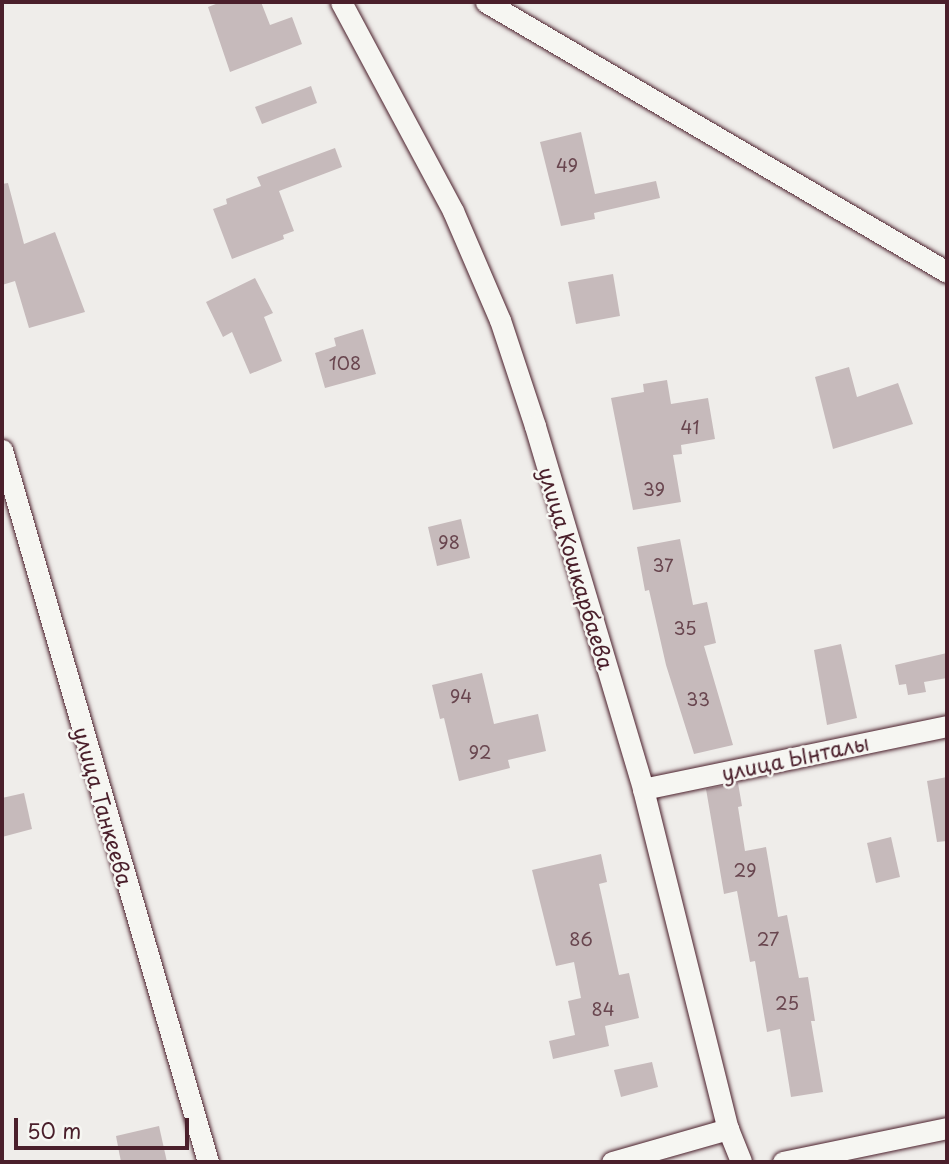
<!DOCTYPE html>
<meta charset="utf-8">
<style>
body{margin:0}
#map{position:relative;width:949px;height:1164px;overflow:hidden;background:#efedea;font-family:"Playpen Sans",sans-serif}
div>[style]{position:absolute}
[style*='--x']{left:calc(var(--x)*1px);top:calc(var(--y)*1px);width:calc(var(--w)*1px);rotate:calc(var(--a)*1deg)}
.building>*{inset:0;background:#c6babb}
.roads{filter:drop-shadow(0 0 2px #4a1f2b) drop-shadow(0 0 2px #4a1f2b)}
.minor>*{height:21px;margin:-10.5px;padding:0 10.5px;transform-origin:10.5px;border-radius:10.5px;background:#f6f6f2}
span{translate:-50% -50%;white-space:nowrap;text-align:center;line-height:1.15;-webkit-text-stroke:5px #f6f6f2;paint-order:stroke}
.number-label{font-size:18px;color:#69464f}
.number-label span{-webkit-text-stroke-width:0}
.street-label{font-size:21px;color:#4a1f2b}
.frame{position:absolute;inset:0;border:4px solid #4a1f2b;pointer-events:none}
.scale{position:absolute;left:14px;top:1118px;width:175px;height:32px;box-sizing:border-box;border:4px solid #4a1f2b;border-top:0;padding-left:9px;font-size:21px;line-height:24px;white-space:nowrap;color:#4a1f2b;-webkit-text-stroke:5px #f6f6f2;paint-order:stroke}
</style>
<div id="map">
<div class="building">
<div style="clip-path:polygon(221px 2px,261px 2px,270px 25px,292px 17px,302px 44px,230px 72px,208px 7px)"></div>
<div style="clip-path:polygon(311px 86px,317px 103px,262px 124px,255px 107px)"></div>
<div style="clip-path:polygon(581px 132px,595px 194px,656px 181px,660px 198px,594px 213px,595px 219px,561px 226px,540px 142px)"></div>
<div style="clip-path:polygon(335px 148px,342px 167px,279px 191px,294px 231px,283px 235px,284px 239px,232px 259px,213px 209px,227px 204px,226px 199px,261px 186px,257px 177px)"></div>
<div style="clip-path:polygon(8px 183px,24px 244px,55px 232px,85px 312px,29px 328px,15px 281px,2px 285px,2px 184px)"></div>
<div style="clip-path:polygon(613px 274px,620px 316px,576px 324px,568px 282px)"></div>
<div style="clip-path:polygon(255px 278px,273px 313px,264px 317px,282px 361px,250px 374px,232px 332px,223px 337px,206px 302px)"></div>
<div style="clip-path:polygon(363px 329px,376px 374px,325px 388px,315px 353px,336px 346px,334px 338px)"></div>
<div style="clip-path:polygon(849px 367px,857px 397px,898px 383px,913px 424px,833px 449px,815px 377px)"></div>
<div style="clip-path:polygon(667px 380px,671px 404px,708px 398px,715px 439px,681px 445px,682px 454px,673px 455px,681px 502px,633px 510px,611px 398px,644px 392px,643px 384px)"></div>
<div style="clip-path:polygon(461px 519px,470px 558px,437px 566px,428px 527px)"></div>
<div style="clip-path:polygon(680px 539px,693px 605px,707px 602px,716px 643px,704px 646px,733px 745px,694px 754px,666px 665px,649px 590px,645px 591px,637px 547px)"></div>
<div style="clip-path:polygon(841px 644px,857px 718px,827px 725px,814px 650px)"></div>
<div style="clip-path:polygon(947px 653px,947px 678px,924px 682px,926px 692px,908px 695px,906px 684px,899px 685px,895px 665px)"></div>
<div style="clip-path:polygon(482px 673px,494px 724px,538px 714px,546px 751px,508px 760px,510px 768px,459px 781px,444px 718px,440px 719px,432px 685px)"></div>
<div style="clip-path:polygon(947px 777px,947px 841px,937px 842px,927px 781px)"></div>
<div style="clip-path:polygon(738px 783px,742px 806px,738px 807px,745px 851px,766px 847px,778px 917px,787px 915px,799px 978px,808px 977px,815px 1021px,811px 1021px,823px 1092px,791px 1097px,780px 1029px,767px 1032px,755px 961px,750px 962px,737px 891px,724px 894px,706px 789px)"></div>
<div style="clip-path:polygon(24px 793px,32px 829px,2px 837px,2px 798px)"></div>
<div style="clip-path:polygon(891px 837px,900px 877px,876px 883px,867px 843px)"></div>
<div style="clip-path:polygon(601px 854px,607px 882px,599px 884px,619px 975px,629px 973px,639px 1018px,605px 1026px,609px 1046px,553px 1059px,549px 1041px,575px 1035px,568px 1001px,581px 998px,574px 962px,556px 966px,532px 870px)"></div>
<div style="clip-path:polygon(652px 1062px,658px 1087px,621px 1097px,614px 1070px)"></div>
<div style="clip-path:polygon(159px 1126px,167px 1162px,121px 1162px,116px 1136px)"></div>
</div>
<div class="roads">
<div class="minor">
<div style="--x:341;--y:2;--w:237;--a:61.8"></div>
<div style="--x:453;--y:211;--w:119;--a:66.7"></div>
<div style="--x:500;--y:320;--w:112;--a:71.7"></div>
<div style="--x:535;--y:426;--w:379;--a:73.4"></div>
<div style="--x:643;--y:789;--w:350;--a:76"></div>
<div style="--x:728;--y:1129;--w:35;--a:68"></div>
<div style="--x:486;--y:2;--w:534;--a:30.36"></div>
<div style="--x:2;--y:450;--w:741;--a:73.86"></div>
<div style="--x:643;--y:789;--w:310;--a:-11.7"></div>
<div style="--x:612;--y:1162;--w:121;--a:-15.9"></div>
<div style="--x:783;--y:1162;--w:167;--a:-11.7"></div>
</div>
</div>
<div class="number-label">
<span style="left:567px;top:165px">49</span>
<span style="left:345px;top:363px">108</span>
<span style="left:690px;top:427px">41</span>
<span style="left:654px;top:489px">39</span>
<span style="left:449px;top:542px">98</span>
<span style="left:663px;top:565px">37</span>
<span style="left:685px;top:628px">35</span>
<span style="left:461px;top:696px">94</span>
<span style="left:698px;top:699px">33</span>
<span style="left:480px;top:752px">92</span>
<span style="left:745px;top:870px">29</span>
<span style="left:581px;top:939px">86</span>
<span style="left:768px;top:939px">27</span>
<span style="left:787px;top:1003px">25</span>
<span style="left:603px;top:1009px">84</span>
</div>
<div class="street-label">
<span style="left:577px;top:568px;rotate:73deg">улица Кошкарбаева</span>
<span style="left:795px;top:757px;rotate:-12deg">улица Ынталы</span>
<span style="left:104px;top:806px;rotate:74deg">улица Танкеева</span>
</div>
<div class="frame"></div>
<div class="scale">50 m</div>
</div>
